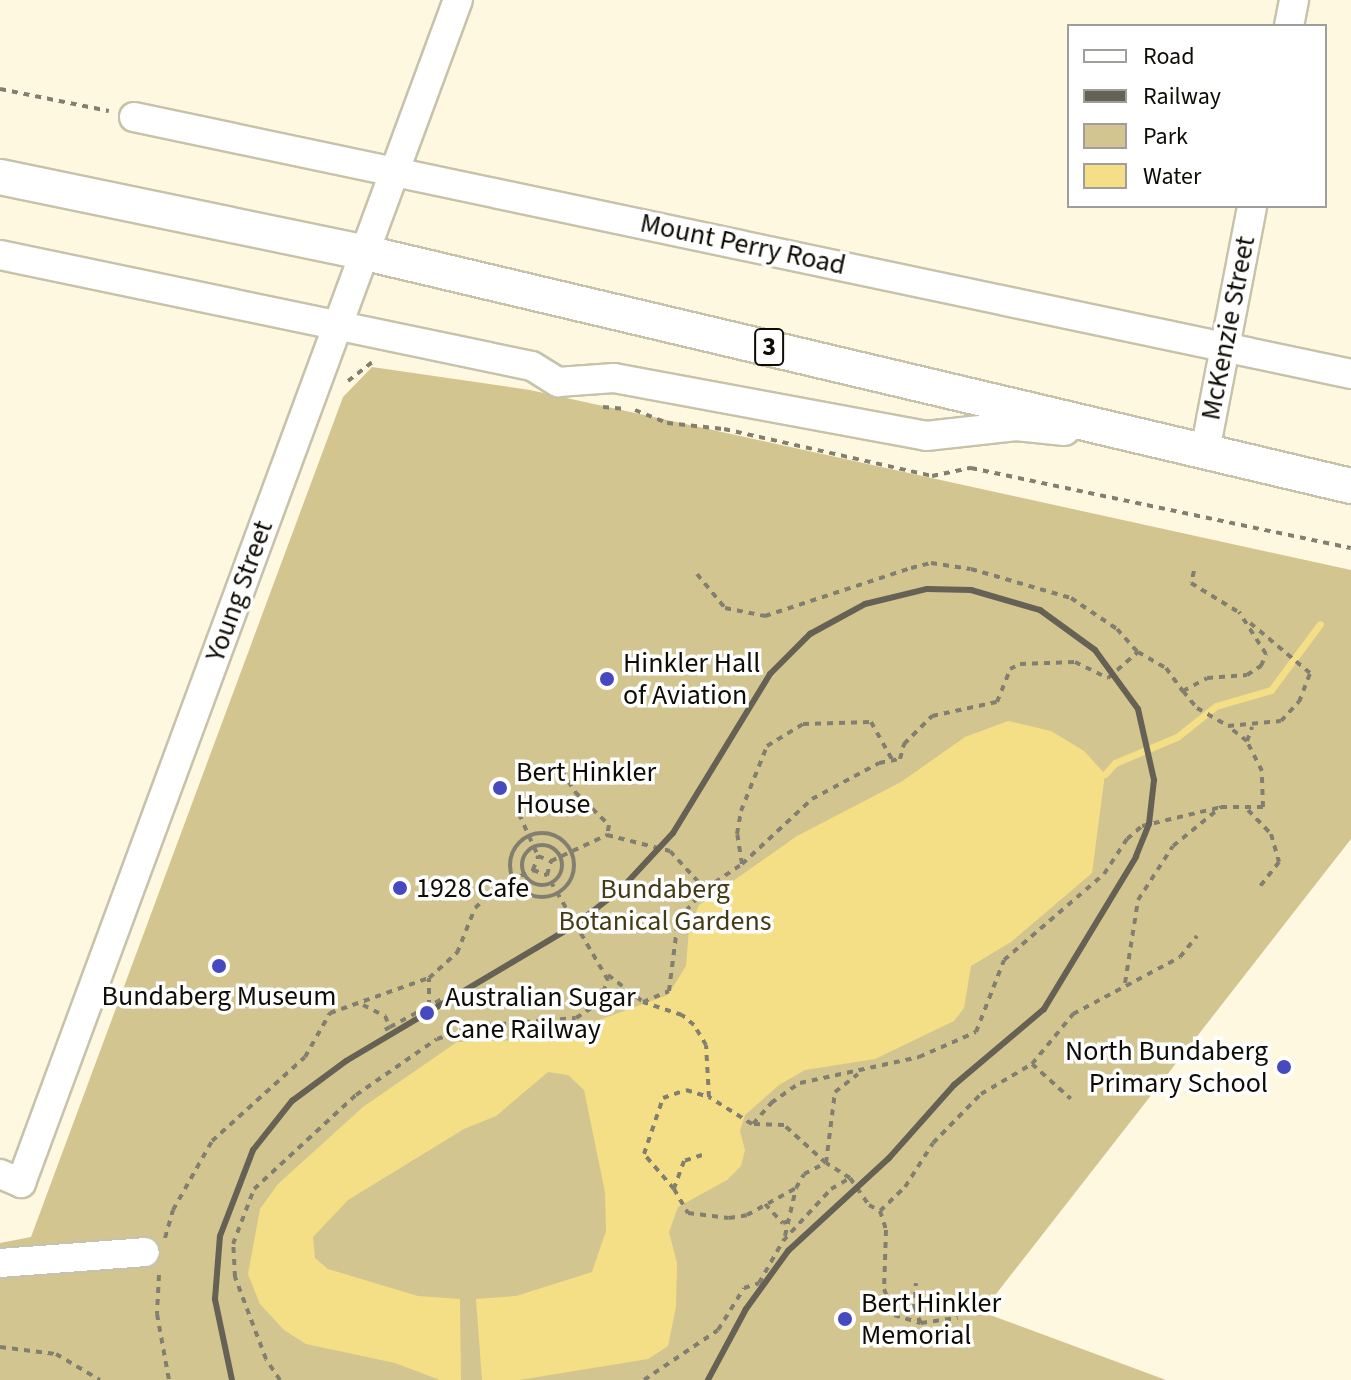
<!DOCTYPE html>
<style>
body{margin:0}
#map{position:relative;width:1351px;height:1380px;overflow:hidden;background:#fef8e0;font-family:"Source Sans 3",sans-serif}
div>[style]{position:absolute}
[style*='--x']{left:calc(var(--x)*1px);top:calc(var(--y)*1px);width:calc(var(--w)*1px);rotate:calc(var(--a)*1deg)}
.green>*{inset:0;background:#d3c58f}
.water>*{inset:0;background:#f5df86}
.stream>*{height:7px;margin:-3.5px;padding:0 3.5px;transform-origin:3.5px;border-radius:3.5px;background:#f5df86}
.path>*{height:4px;margin-top:-2px;transform-origin:0;background:repeating-linear-gradient(90deg,#837f70 0 6px,transparent 0 12px)}
.path>.ring{margin:-2px;padding:0;box-sizing:content-box;background:none;border:4px solid #837f70;border-radius:50%}
.roads{filter:drop-shadow(2px 0 #c7c2ab) drop-shadow(-2px 0 #c7c2ab) drop-shadow(0 2px #c7c2ab) drop-shadow(0 -2px #c7c2ab)}
.minor>*{height:28px;margin:-14px;padding:0 14px;transform-origin:14px;border-radius:14px;background:#fff}
.major>*{height:34px;margin:-17px;padding:0 17px;transform-origin:17px;border-radius:17px;background:#fff}
.rail>*{height:6px;margin:-3px;padding:0 3px;transform-origin:3px;border-radius:3px;background:#656154}
.dots>*{width:22px;height:22px;translate:-50% -50%;box-sizing:border-box;border:4px solid #fff;border-radius:50%}
span{translate:-50% -50%;white-space:nowrap;text-align:center;line-height:1.15;-webkit-text-stroke:7px #fff;paint-order:stroke}
.shield-label span{padding:2px 6px;background:#fff;border:2px solid;border-radius:6px;-webkit-text-stroke-width:0}
.shield-label{font-size:26px;color:#0e0c05;font-weight:700}
.street-label{font-size:28px;color:#0e0c05}
.poi-label{font-size:28px;color:#0e0c05}
.left{translate:0 -50%;text-align:left}
.right{translate:-100% -50%;text-align:right}
.park-label{font-size:28px;color:#443a14}
.legend{position:absolute;left:1067px;top:24px;width:260px;height:184px;box-sizing:border-box;background:#fff;border:2px solid #9f9e9b;margin:0;padding:10px 14px;list-style:none;font-size:24px;color:#0e0c05}
.legend li{display:flex;align-items:center;gap:16px;height:40px}
.legend b{width:40px;border:2px solid #9f9e9b}
</style>
<div id="map">
<div class="green">
<div style="clip-path:polygon(372px 367px,530px 390px,1351px 570px,1351px 839px,982px 1312px,1166px 1380px,0 1380px,0 1243px,31px 1237px,343px 397px)"></div>
</div>
<div class="water">
<div style="clip-path:polygon(1008px 721px,1051px 731px,1084px 751px,1105px 774px,1092px 873px,1011px 942px,971px 966px,964px 1008px,954px 1021px,875px 1059px,805px 1070px,779px 1085px,745px 1115px,740px 1131px,745px 1150px,741px 1166px,727px 1180px,678px 1207px,669px 1232px,677px 1263px,676px 1307px,668px 1346px,648px 1359px,519px 1380px,482px 1380px,476px 1299px,516px 1296px,592px 1272px,606px 1231px,605px 1192px,584px 1090px,568px 1075px,548px 1072px,496px 1116px,464px 1129px,348px 1200px,313px 1237px,315px 1258px,328px 1269px,418px 1296px,460px 1299px,461px 1380px,440px 1380px,395px 1363px,306px 1344px,284px 1330px,260px 1304px,248px 1274px,260px 1209px,278px 1184px,363px 1107px,457px 1042px,568px 1039px,588px 1024px,668px 995px,686px 966px,689px 929px,699px 905px,797px 836px,901px 782px,965px 737px)"></div>
</div>
<div class="stream">
<div style="--x:1105;--y:774;--w:15;--a:-48"></div>
<div style="--x:1115;--y:763;--w:67;--a:-22.8"></div>
<div style="--x:1177;--y:737;--w:50;--a:-38.5"></div>
<div style="--x:1216;--y:706;--w:57;--a:-16.2"></div>
<div style="--x:1271;--y:690;--w:82;--a:-53.4"></div>
</div>
<div class="path">
<div style="--x:0;--y:89;--w:111;--a:11.4"></div>
<div style="--x:348;--y:381;--w:34;--a:-38"></div>
<div style="--x:603;--y:407;--w:23;--a:5"></div>
<div style="--x:635;--y:410;--w:35;--a:22"></div>
<div style="--x:667;--y:423;--w:57;--a:6"></div>
<div style="--x:724;--y:429;--w:213;--a:12.7"></div>
<div style="--x:932;--y:476;--w:40;--a:-12"></div>
<div style="--x:971;--y:468;--w:388;--a:11.9"></div>
<div style="--x:1194;--y:571;--w:12;--a:104"></div>
<div style="--x:1191;--y:583;--w:57;--a:31.5"></div>
<div style="--x:697;--y:574;--w:44;--a:50.5"></div>
<div style="--x:725;--y:608;--w:41;--a:11.3"></div>
<div style="--x:765;--y:616;--w:154;--a:-18.2"></div>
<div style="--x:911;--y:568;--w:21;--a:-14"></div>
<div style="--x:931;--y:563;--w:40;--a:8.5"></div>
<div style="--x:971;--y:569;--w:104;--a:16.2"></div>
<div style="--x:1071;--y:598;--w:55;--a:34"></div>
<div style="--x:1117;--y:629;--w:31;--a:48"></div>
<div style="--x:1138;--y:652;--w:32;--a:30"></div>
<div style="--x:1166;--y:668;--w:29;--a:54"></div>
<div style="--x:1183;--y:691;--w:27;--a:-28"></div>
<div style="--x:1207;--y:678;--w:40;--a:-4.3"></div>
<div style="--x:1247;--y:675;--w:17;--a:-33"></div>
<div style="--x:1261;--y:666;--w:13;--a:-67"></div>
<div style="--x:1266;--y:654;--w:50;--a:-122.7"></div>
<div style="--x:1183;--y:691;--w:22;--a:51"></div>
<div style="--x:1197;--y:708;--w:36;--a:30"></div>
<div style="--x:1247;--y:741;--w:15;--a:-70"></div>
<div style="--x:562;--y:771;--w:25;--a:58"></div>
<div style="--x:575;--y:792;--w:47;--a:44.1"></div>
<div style="--x:609;--y:825;--w:10;--a:101"></div>
<div style="--x:1248;--y:810;--w:33;--a:46"></div>
<div style="--x:1271;--y:834;--w:29;--a:74"></div>
<div style="--x:1279;--y:862;--w:31;--a:128"></div>
<div style="--x:519;--y:814;--w:46;--a:65.7"></div>
<div class="ring" style="left:510px;top:833px;width:60px;height:60px"></div>
<div class="ring" style="left:522px;top:845px;width:36px;height:36px"></div>
<div style="--x:538;--y:856;--w:14;--a:21"></div>
<div style="--x:551;--y:861;--w:62;--a:-24.9"></div>
<div style="--x:607;--y:835;--w:65;--a:14.3"></div>
<div style="--x:670;--y:851;--w:52;--a:47.4"></div>
<div style="--x:742;--y:864;--w:30;--a:-99"></div>
<div style="--x:737;--y:834;--w:23;--a:-80"></div>
<div style="--x:741;--y:811;--w:70;--a:-68.2"></div>
<div style="--x:767;--y:746;--w:42;--a:-31.4"></div>
<div style="--x:803;--y:724;--w:68;--a:-1.7"></div>
<div style="--x:871;--y:722;--w:47;--a:60.7"></div>
<div style="--x:533;--y:870;--w:15;--a:-70"></div>
<div style="--x:533;--y:870;--w:15;--a:20"></div>
<div style="--x:547;--y:875;--w:15;--a:-74"></div>
<div style="--x:608;--y:975;--w:43;--a:37.4"></div>
<div style="--x:1125;--y:983;--w:84;--a:-81.1"></div>
<div style="--x:1138;--y:900;--w:64;--a:-57.1"></div>
<div style="--x:1173;--y:846;--w:62;--a:-39.1"></div>
<div style="--x:1221;--y:807;--w:42;--a:0"></div>
<div style="--x:1263;--y:807;--w:36;--a:-92"></div>
<div style="--x:1262;--y:771;--w:34;--a:-117"></div>
<div style="--x:1247;--y:741;--w:24;--a:-142"></div>
<div style="--x:1228;--y:726;--w:53;--a:-5.4"></div>
<div style="--x:1281;--y:721;--w:26;--a:-47"></div>
<div style="--x:1299;--y:702;--w:31;--a:-69"></div>
<div style="--x:1310;--y:673;--w:80;--a:-140.1"></div>
<div style="--x:451;--y:994;--w:25;--a:151"></div>
<div style="--x:429;--y:1006;--w:28;--a:-90"></div>
<div style="--x:429;--y:978;--w:38;--a:-42"></div>
<div style="--x:457;--y:953;--w:48;--a:-68.2"></div>
<div style="--x:475;--y:908;--w:33;--a:-43"></div>
<div style="--x:499;--y:886;--w:38;--a:-25"></div>
<div style="--x:363;--y:1005;--w:25;--a:27"></div>
<div style="--x:385;--y:1016;--w:12;--a:66"></div>
<div style="--x:390;--y:1027;--w:10;--a:151"></div>
<div style="--x:390;--y:1027;--w:44;--a:-28.3"></div>
<div style="--x:1032;--y:1064;--w:52;--a:41.9"></div>
<div style="--x:752;--y:1124;--w:51;--a:-147.9"></div>
<div style="--x:709;--y:1097;--w:52;--a:-93.3"></div>
<div style="--x:706;--y:1045;--w:23;--a:-121"></div>
<div style="--x:694;--y:1025;--w:16;--a:-140"></div>
<div style="--x:682;--y:1015;--w:41;--a:-161.6"></div>
<div style="--x:643;--y:1002;--w:28;--a:-23"></div>
<div style="--x:669;--y:991;--w:72;--a:-82.8"></div>
<div style="--x:678;--y:920;--w:41;--a:-48.9"></div>
<div style="--x:705;--y:889;--w:45;--a:-34"></div>
<div style="--x:742;--y:864;--w:96;--a:-42.9"></div>
<div style="--x:812;--y:799;--w:76;--a:-28.2"></div>
<div style="--x:879;--y:763;--w:21;--a:-11"></div>
<div style="--x:900;--y:759;--w:16;--a:-75"></div>
<div style="--x:904;--y:744;--w:40;--a:-45"></div>
<div style="--x:932;--y:716;--w:66;--a:-12.2"></div>
<div style="--x:997;--y:702;--w:35;--a:-68"></div>
<div style="--x:1010;--y:669;--w:11;--a:-27"></div>
<div style="--x:1020;--y:664;--w:55;--a:-2.1"></div>
<div style="--x:1075;--y:662;--w:37;--a:26"></div>
<div style="--x:1108;--y:678;--w:40;--a:-41"></div>
<div style="--x:702;--y:1155;--w:19;--a:162"></div>
<div style="--x:684;--y:1161;--w:30;--a:110"></div>
<div style="--x:674;--y:1189;--w:46;--a:-130.6"></div>
<div style="--x:644;--y:1154;--w:59;--a:-71.3"></div>
<div style="--x:663;--y:1098;--w:24;--a:-19"></div>
<div style="--x:686;--y:1090;--w:24;--a:17"></div>
<div style="--x:850;--y:1178;--w:28;--a:-148"></div>
<div style="--x:826;--y:1163;--w:72;--a:-82.8"></div>
<div style="--x:835;--y:1092;--w:29;--a:-38"></div>
<div style="--x:674;--y:1189;--w:28;--a:60"></div>
<div style="--x:688;--y:1213;--w:41;--a:7"></div>
<div style="--x:729;--y:1218;--w:18;--a:-9"></div>
<div style="--x:747;--y:1215;--w:56;--a:-28.9"></div>
<div style="--x:796;--y:1188;--w:16;--a:-60"></div>
<div style="--x:804;--y:1174;--w:25;--a:-27"></div>
<div style="--x:826;--y:1163;--w:57;--a:-137.9"></div>
<div style="--x:784;--y:1125;--w:31;--a:-178"></div>
<div style="--x:753;--y:1124;--w:28;--a:-49"></div>
<div style="--x:771;--y:1103;--w:35;--a:-35"></div>
<div style="--x:800;--y:1083;--w:122;--a:-12.3"></div>
<div style="--x:919;--y:1057;--w:62;--a:-23.7"></div>
<div style="--x:976;--y:1032;--w:77;--a:-68.7"></div>
<div style="--x:1004;--y:960;--w:132;--a:-40.7"></div>
<div style="--x:1104;--y:874;--w:42;--a:-56.7"></div>
<div style="--x:1127;--y:839;--w:20;--a:-41"></div>
<div style="--x:1142;--y:826;--w:81;--a:-13.5"></div>
<div style="--x:765;--y:1204;--w:26;--a:47"></div>
<div style="--x:783;--y:1223;--w:9;--a:-18"></div>
<div style="--x:880;--y:1211;--w:35;--a:-44"></div>
<div style="--x:905;--y:1187;--w:52;--a:-57.5"></div>
<div style="--x:933;--y:1143;--w:69;--a:-45.6"></div>
<div style="--x:981;--y:1094;--w:59;--a:-30.5"></div>
<div style="--x:1032;--y:1064;--w:65;--a:-50.6"></div>
<div style="--x:1073;--y:1014;--w:121;--a:-28"></div>
<div style="--x:1180;--y:957;--w:27;--a:-51"></div>
<div style="--x:785;--y:1236;--w:49;--a:-77.1"></div>
<div style="--x:165;--y:1238;--w:29;--a:-74"></div>
<div style="--x:173;--y:1210;--w:79;--a:-60.5"></div>
<div style="--x:212;--y:1141;--w:125;--a:-42.1"></div>
<div style="--x:305;--y:1057;--w:51;--a:-60.4"></div>
<div style="--x:330;--y:1013;--w:105;--a:-19.5"></div>
<div style="--x:159;--y:1275;--w:39;--a:93"></div>
<div style="--x:157;--y:1314;--w:67;--a:79.7"></div>
<div style="--x:921;--y:1323;--w:37;--a:-8"></div>
<div style="--x:0;--y:1347;--w:56;--a:7.1"></div>
<div style="--x:56;--y:1354;--w:51;--a:30.6"></div>
<div style="--x:280;--y:1380;--w:25;--a:-124"></div>
<div style="--x:266;--y:1359;--w:88;--a:-110.7"></div>
<div style="--x:235;--y:1277;--w:33;--a:-93"></div>
<div style="--x:233;--y:1244;--w:59;--a:-69.1"></div>
<div style="--x:254;--y:1189;--w:139;--a:-42.7"></div>
<div style="--x:356;--y:1095;--w:98;--a:-34.7"></div>
<div style="--x:437;--y:1039;--w:41;--a:-18.4"></div>
<div style="--x:476;--y:1026;--w:100;--a:-4.6"></div>
<div style="--x:576;--y:1018;--w:27;--a:-33"></div>
<div style="--x:599;--y:1003;--w:25;--a:-69"></div>
<div style="--x:608;--y:980;--w:121;--a:-120.2"></div>
<div style="--x:644;--y:1380;--w:89;--a:-34"></div>
<div style="--x:718;--y:1330;--w:49;--a:-58.2"></div>
<div style="--x:744;--y:1288;--w:16;--a:-18"></div>
<div style="--x:759;--y:1283;--w:48;--a:-60.3"></div>
<div style="--x:783;--y:1241;--w:71;--a:-47.3"></div>
<div style="--x:831;--y:1189;--w:22;--a:-30"></div>
<div style="--x:850;--y:1178;--w:33;--a:55"></div>
<div style="--x:869;--y:1205;--w:13;--a:29"></div>
<div style="--x:880;--y:1211;--w:20;--a:72"></div>
<div style="--x:886;--y:1230;--w:59;--a:91.9"></div>
<div style="--x:884;--y:1289;--w:28;--a:69"></div>
<div style="--x:894;--y:1315;--w:28;--a:17"></div>
<div style="--x:921;--y:1323;--w:15;--a:-118"></div>
<div style="--x:914;--y:1310;--w:27;--a:-86"></div>
</div>
<div class="roads">
<div class="minor">
<div style="--x:1289;--y:26;--w:26;--a:-79"></div>
<div style="--x:134;--y:117;--w:1244;--a:11.92"></div>
<div style="--x:0;--y:255;--w:543;--a:11.79"></div>
<div style="--x:532;--y:366;--w:31;--a:32"></div>
<div style="--x:558;--y:382;--w:56;--a:-4.1"></div>
<div style="--x:614;--y:378;--w:317;--a:10.5"></div>
<div style="--x:926;--y:436;--w:91;--a:-6.3"></div>
<div style="--x:1016;--y:426;--w:49;--a:5.8"></div>
<div style="--x:1205;--y:451;--w:249;--a:-79.1"></div>
<div style="--x:0;--y:1174;--w:23;--a:23"></div>
<div style="--x:21;--y:1183;--w:1261;--a:-69.73"></div>
<div style="--x:0;--y:1263;--w:145;--a:-4.3"></div>
</div>
<div class="major">
<div style="--x:0;--y:177;--w:374;--a:11.7"></div>
<div style="--x:366;--y:253;--w:1012;--a:13.31"></div>
</div>
</div>
<div class="rail">
<div style="--x:232;--y:1380;--w:83;--a:-101.9"></div>
<div style="--x:215;--y:1299;--w:63;--a:-85.5"></div>
<div style="--x:220;--y:1236;--w:92;--a:-69"></div>
<div style="--x:253;--y:1150;--w:63;--a:-51.5"></div>
<div style="--x:292;--y:1101;--w:67;--a:-36.5"></div>
<div style="--x:346;--y:1061;--w:266;--a:-30.7"></div>
<div style="--x:575;--y:925;--w:58;--a:-38"></div>
<div style="--x:621;--y:889;--w:76;--a:-47.1"></div>
<div style="--x:673;--y:833;--w:186;--a:-58.6"></div>
<div style="--x:770;--y:674;--w:57;--a:-45"></div>
<div style="--x:810;--y:634;--w:63;--a:-28.6"></div>
<div style="--x:865;--y:604;--w:64;--a:-13.6"></div>
<div style="--x:927;--y:589;--w:44;--a:1.3"></div>
<div style="--x:971;--y:590;--w:72;--a:16.2"></div>
<div style="--x:1040;--y:610;--w:68;--a:36"></div>
<div style="--x:1095;--y:650;--w:73;--a:53.9"></div>
<div style="--x:1138;--y:709;--w:73;--a:77.3"></div>
<div style="--x:1154;--y:780;--w:44;--a:96.5"></div>
<div style="--x:1149;--y:824;--w:35;--a:112"></div>
<div style="--x:1136;--y:857;--w:178;--a:121.2"></div>
<div style="--x:1044;--y:1009;--w:118;--a:139.8"></div>
<div style="--x:954;--y:1085;--w:98;--a:131.7"></div>
<div style="--x:889;--y:1158;--w:137;--a:137.4"></div>
<div style="--x:788;--y:1251;--w:72;--a:125.9"></div>
<div style="--x:746;--y:1309;--w:81;--a:118.2"></div>
</div>
<div class="dots">
<div style="left:607px;top:679px;background:#4649bf"></div>
<div style="left:500px;top:788px;background:#4649bf"></div>
<div style="left:400px;top:888px;background:#4649bf"></div>
<div style="left:219px;top:966px;background:#4649bf"></div>
<div style="left:427px;top:1013px;background:#4649bf"></div>
<div style="left:1284px;top:1067px;background:#4649bf"></div>
<div style="left:845px;top:1319px;background:#4649bf"></div>
</div>
<div class="shield-label">
<span style="left:769px;top:347px">3</span>
</div>
<div class="street-label">
<span style="left:743px;top:244px;rotate:12deg">Mount Perry Road</span>
<span style="left:1228px;top:328px;rotate:-79deg">McKenzie Street</span>
<span style="left:239px;top:591px;rotate:-70deg">Young Street</span>
</div>
<div class="poi-label">
<span class="left" style="left:623px;top:679px">Hinkler Hall<br>of Aviation</span>
<span class="left" style="left:516px;top:788px">Bert Hinkler<br>House</span>
<span class="left" style="left:416px;top:888px">1928 Cafe</span>
<span style="left:219px;top:996px">Bundaberg Museum</span>
<span class="left" style="left:445px;top:1013px">Australian Sugar<br>Cane Railway</span>
<span class="right" style="left:1268px;top:1067px">North Bundaberg<br>Primary School</span>
<span class="left" style="left:861px;top:1319px">Bert Hinkler<br>Memorial</span>
</div>
<div class="park-label">
<span style="left:665px;top:905px">Bundaberg<br>Botanical Gardens</span>
</div>
<ul class="legend">
<li><b style="height:10px;background:#fff"></b>Road</li>
<li><b style="height:10px;background:#656154"></b>Railway</li>
<li><b style="height:22px;background:#d3c58f"></b>Park</li>
<li><b style="height:22px;background:#f5df86"></b>Water</li>
</ul>
</div>
